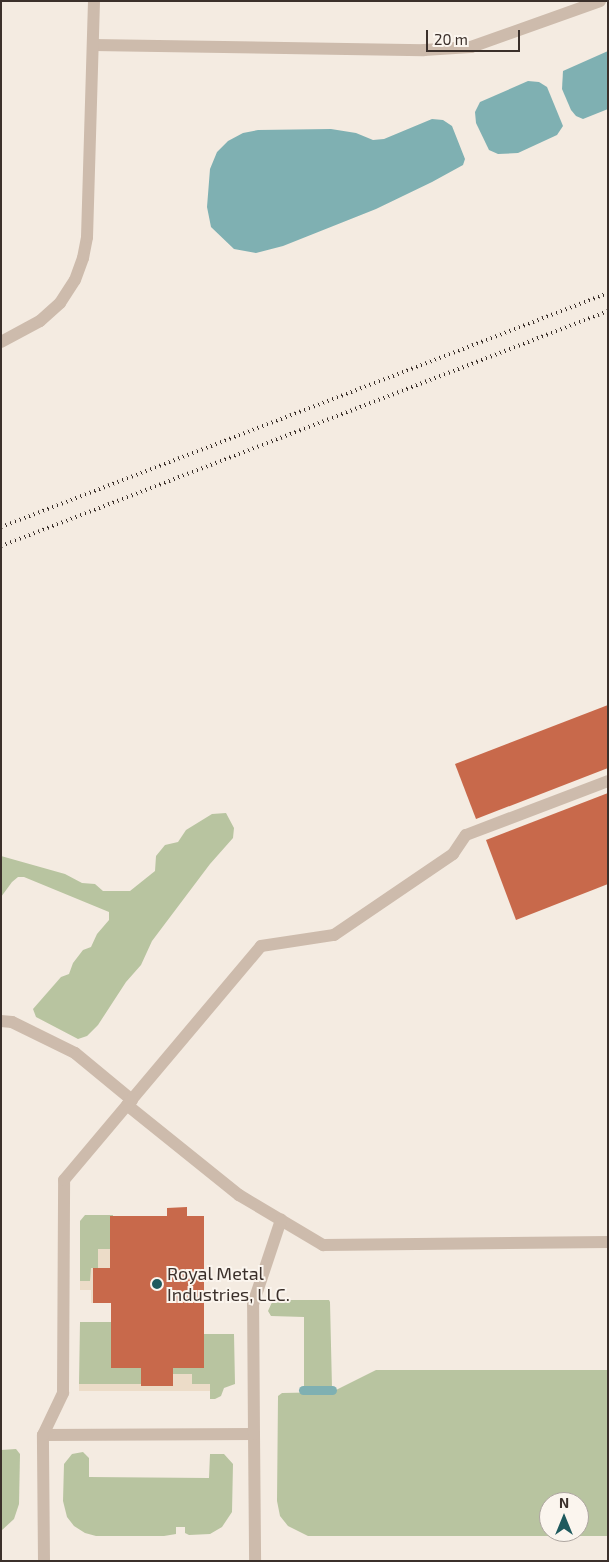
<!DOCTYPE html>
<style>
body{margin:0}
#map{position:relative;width:609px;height:1562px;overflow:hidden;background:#f4ebe1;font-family:"Exo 2",sans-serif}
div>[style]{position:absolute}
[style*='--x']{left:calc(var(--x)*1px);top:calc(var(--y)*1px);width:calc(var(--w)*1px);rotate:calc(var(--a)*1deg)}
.green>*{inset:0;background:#b8c4a0}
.plaza>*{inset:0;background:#ecdcc8}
.water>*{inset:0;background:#7fb0b2}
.stream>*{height:9px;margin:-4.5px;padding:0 4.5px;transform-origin:4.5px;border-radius:4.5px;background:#7fb0b2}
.building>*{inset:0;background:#c8694b}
.service>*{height:12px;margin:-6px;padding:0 6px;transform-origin:6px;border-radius:6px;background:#cdbbac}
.rail>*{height:4px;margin-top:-2px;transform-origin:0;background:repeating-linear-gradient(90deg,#3b302b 0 1px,transparent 0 5px)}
.dots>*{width:14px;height:14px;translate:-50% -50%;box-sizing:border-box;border:2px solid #fbf5ee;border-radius:50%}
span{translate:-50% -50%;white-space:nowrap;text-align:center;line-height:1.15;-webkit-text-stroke:4px #fbf5ee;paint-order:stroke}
.poi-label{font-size:18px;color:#3b302b}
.left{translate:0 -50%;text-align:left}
.frame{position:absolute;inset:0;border:2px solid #3b302b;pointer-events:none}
.north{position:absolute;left:539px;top:1492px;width:50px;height:50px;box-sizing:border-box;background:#fbf5ee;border:1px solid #aea6a0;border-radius:50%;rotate:0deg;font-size:14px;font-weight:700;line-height:20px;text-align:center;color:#3b302b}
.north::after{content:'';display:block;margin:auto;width:18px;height:22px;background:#1f5a5e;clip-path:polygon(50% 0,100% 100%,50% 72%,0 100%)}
.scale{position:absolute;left:426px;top:30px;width:94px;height:22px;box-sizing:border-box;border:2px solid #3b302b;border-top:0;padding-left:6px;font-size:15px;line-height:18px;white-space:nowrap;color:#3b302b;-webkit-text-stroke:4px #fbf5ee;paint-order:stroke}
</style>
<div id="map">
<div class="green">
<div style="clip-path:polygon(226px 813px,234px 828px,233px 838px,210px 864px,152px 941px,141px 965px,126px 982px,98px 1025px,87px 1036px,78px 1039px,36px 1017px,33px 1009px,61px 977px,69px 974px,73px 963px,83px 950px,91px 947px,97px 934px,109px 920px,109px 912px,24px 877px,18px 877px,12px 882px,1px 897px,1px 856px,65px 874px,82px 883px,95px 884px,103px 891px,130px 891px,155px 871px,156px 856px,165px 845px,178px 842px,186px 830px,212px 814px)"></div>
<div style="clip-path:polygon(85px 1215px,113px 1215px,110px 1249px,91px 1281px,80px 1281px,80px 1221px)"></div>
<div style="clip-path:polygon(273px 1300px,329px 1300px,330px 1302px,332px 1388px,304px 1388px,304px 1317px,271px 1316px,268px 1311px)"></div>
<div style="clip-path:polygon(80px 1322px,111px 1322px,111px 1368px,141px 1368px,141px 1384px,79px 1384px)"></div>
<div style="clip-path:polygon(204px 1334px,234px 1334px,235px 1384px,224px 1388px,221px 1396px,215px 1399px,210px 1399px,210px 1384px,192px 1384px,173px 1374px,173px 1368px,204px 1368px)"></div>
<div style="clip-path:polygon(evenodd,376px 1370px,608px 1370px,608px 1536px,308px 1536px,288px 1526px,280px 1516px,277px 1501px,278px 1396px,282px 1393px,332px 1392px,376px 1370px,549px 1502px,579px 1502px,579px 1532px,549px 1532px,549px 1502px)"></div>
<div style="clip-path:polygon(16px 1449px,20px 1454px,19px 1504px,14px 1519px,1px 1531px,1px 1450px)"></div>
<div style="clip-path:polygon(83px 1452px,89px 1458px,89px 1477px,209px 1478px,210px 1454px,224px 1454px,233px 1464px,232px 1512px,222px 1527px,210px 1534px,189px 1535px,185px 1533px,185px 1527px,176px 1527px,176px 1534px,164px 1536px,96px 1536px,85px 1533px,74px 1526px,67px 1517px,63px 1501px,64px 1464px,72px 1454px)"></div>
</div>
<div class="plaza">
<div style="clip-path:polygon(98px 1249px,110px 1249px,111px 1303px,91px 1303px,91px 1290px,80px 1290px,80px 1281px,90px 1281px,91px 1268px,98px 1268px)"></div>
<div style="clip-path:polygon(141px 1368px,173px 1368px,173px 1374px,192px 1374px,192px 1384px,210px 1384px,210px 1391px,79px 1391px,79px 1384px,141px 1384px)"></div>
</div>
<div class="water">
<div style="clip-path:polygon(608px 51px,608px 109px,583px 119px,576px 116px,571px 110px,562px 89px,563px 71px)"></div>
<div style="clip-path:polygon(528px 81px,539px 82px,547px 87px,563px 126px,557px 135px,518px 153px,498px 154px,489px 150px,476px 123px,475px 112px,480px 102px)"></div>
<div style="clip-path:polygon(432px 119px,443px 120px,452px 126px,465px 159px,463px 165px,432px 182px,376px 209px,283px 246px,256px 253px,234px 249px,211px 227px,207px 207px,210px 169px,217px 152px,228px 141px,243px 133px,258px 130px,331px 129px,356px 133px,373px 140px,384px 139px)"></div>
</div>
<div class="stream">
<div style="--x:303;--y:1390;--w:29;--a:0"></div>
</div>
<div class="building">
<div style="clip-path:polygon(608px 705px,608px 768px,476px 819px,455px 764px)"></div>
<div style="clip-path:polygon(608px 793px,608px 884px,516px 920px,486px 840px)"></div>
<div style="clip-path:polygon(187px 1207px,187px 1216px,204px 1216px,204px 1368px,173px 1368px,173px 1386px,141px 1386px,141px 1368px,111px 1368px,111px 1303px,93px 1303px,93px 1268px,110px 1268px,110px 1216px,167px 1216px,167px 1208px)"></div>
</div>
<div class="service">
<div style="--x:93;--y:45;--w:331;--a:0.9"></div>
<div style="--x:424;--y:50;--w:47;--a:-3.7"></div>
<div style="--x:471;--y:47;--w:137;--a:-19.6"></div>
<div style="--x:1;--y:342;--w:44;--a:-28.3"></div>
<div style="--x:40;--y:321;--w:27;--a:-42"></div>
<div style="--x:60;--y:303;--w:27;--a:-57"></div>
<div style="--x:75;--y:280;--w:23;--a:-70"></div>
<div style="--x:83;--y:258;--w:21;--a:-79"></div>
<div style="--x:87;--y:237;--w:236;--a:-88.3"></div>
<div style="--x:1;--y:1021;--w:11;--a:5"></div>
<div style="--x:12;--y:1022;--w:70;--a:26.2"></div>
<div style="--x:75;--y:1053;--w:74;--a:39.5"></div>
<div style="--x:127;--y:1105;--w:144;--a:38.8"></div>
<div style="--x:239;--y:1195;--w:98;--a:30.8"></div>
<div style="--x:323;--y:1245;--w:285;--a:-0.6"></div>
<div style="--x:254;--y:1434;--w:127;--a:89.5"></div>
<div style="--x:43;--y:1435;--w:211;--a:-0.3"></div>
<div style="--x:254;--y:1434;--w:130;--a:-90.4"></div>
<div style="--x:253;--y:1304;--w:89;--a:-71.6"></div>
<div style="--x:44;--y:1561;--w:126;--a:-90.5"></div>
<div style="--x:43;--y:1435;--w:47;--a:-64.5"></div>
<div style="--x:63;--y:1393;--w:213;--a:-89.7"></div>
<div style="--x:64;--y:1180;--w:306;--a:-49.9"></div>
<div style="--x:261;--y:946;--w:74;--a:-8.6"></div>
<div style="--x:334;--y:935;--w:144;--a:-34.2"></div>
<div style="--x:453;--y:854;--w:23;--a:-56"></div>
<div style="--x:466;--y:835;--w:152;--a:-20.8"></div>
</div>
<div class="rail">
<div style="--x:1;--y:527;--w:651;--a:-21.08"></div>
<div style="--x:1;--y:546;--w:651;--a:-21.16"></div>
</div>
<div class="dots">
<div style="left:157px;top:1284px;background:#1f5a5e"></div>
</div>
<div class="poi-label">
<span class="left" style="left:167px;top:1284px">Royal Metal<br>Industries, LLC.</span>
</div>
<div class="frame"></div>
<div class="north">N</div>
<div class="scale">20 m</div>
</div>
